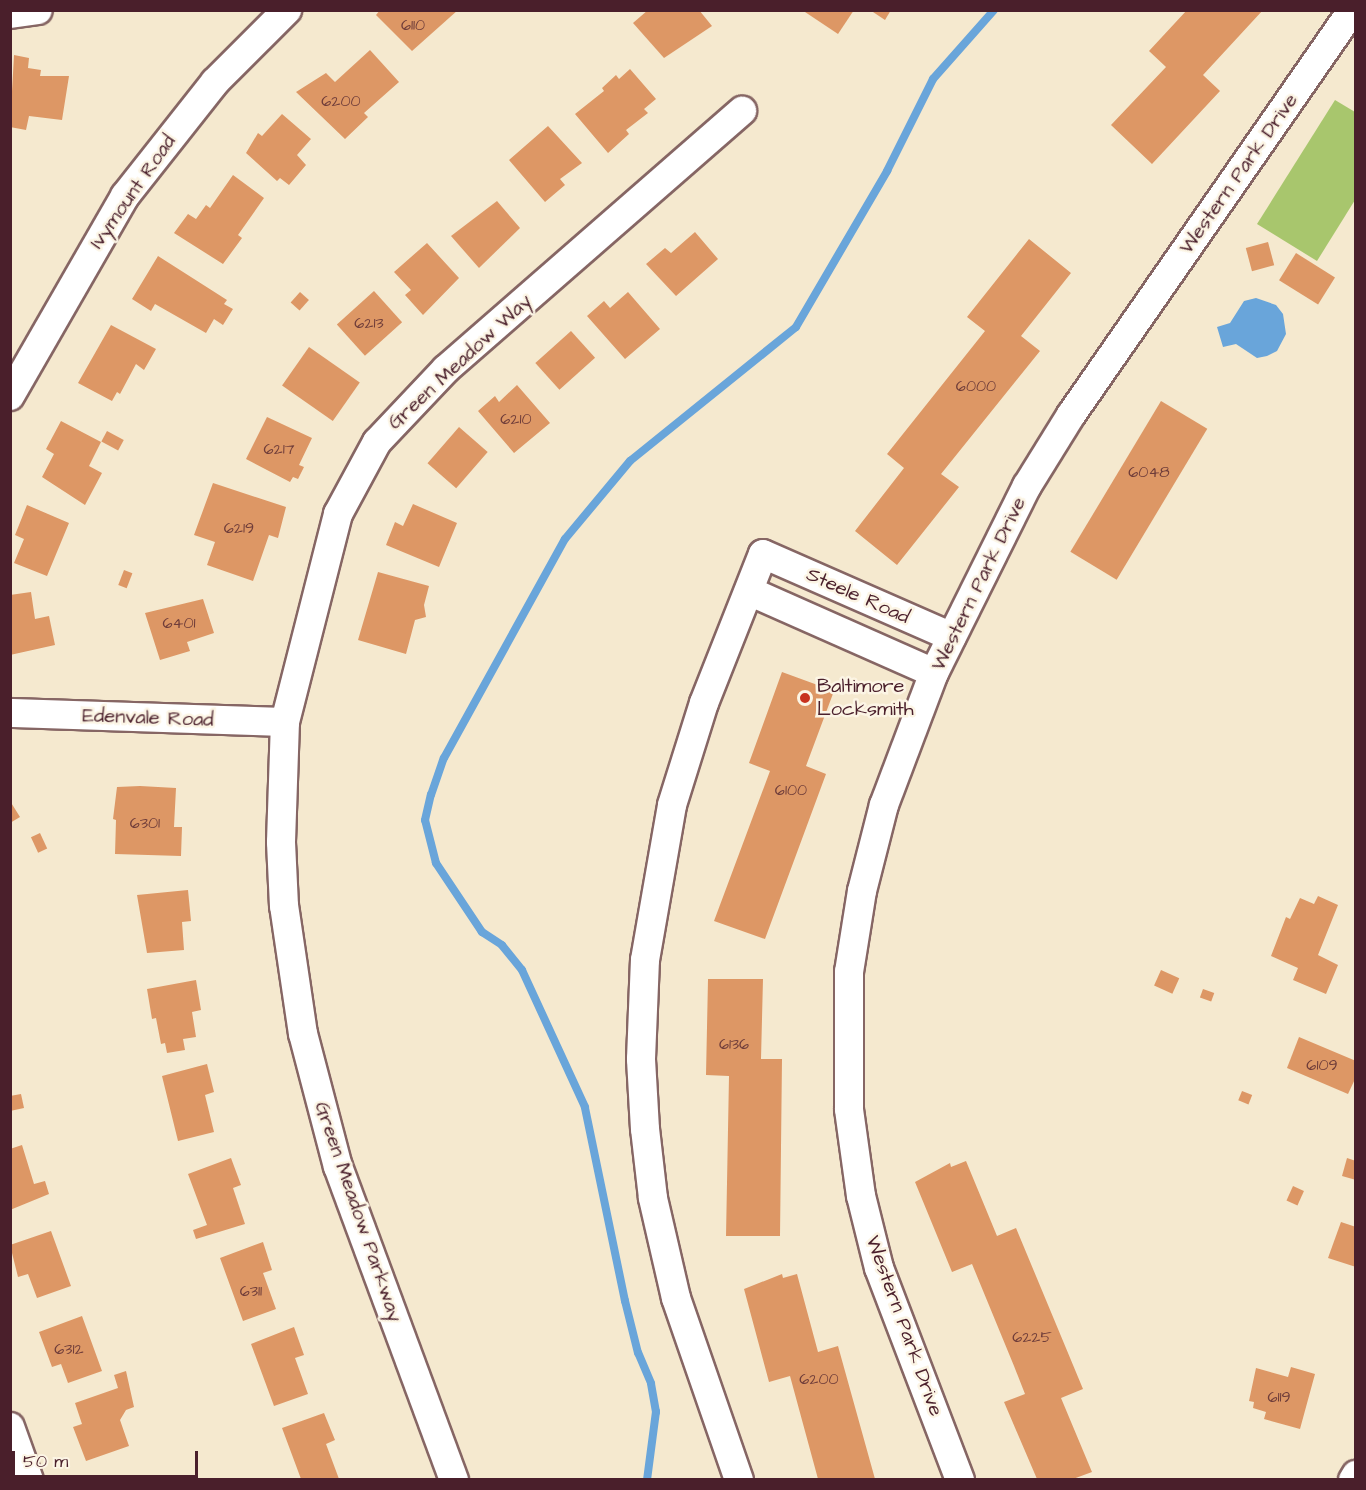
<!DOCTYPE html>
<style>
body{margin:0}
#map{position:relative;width:1366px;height:1490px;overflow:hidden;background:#f5e9cf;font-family:"Architects Daughter",sans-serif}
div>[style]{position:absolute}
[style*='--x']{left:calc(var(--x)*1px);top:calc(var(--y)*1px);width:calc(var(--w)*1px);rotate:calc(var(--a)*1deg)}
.green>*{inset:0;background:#a8c66d}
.water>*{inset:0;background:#69a5da}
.stream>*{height:8px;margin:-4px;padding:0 4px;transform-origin:4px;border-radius:4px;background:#69a5da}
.building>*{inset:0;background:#dd9765;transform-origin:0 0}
.roads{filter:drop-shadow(2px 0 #866664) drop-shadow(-2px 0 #866664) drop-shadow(0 2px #866664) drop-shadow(0 -2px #866664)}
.street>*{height:28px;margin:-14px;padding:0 14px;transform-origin:14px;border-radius:14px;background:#fff}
.dots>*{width:16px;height:16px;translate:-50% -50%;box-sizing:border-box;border:3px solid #fcf5e5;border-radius:50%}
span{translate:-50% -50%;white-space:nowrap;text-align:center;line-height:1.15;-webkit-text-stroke:5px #fcf5e5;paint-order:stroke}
.number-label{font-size:16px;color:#6f3d3a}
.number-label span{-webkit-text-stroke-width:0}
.street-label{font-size:20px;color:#4a1f2b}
.poi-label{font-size:20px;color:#4a1f2b}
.left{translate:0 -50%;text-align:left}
.frame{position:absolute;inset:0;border:12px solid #4a1f2b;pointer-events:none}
.scale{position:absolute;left:12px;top:1451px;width:186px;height:27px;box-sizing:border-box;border:3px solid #4a1f2b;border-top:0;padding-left:8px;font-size:18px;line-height:21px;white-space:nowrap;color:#4a1f2b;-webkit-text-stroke:4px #fcf5e5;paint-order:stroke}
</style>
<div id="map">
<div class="green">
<div style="clip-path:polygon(1335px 100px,1355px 112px,1355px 200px,1317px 261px,1257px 224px)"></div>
</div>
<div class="water">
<div style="clip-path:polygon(1256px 298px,1276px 305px,1283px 314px,1286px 334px,1277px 351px,1267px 356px,1257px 358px,1236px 344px,1223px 347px,1217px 327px,1230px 323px,1244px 301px)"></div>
</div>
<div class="stream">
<div style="--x:647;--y:1480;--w:69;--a:-82.5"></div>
<div style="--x:656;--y:1412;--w:29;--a:-100"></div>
<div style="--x:651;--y:1383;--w:33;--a:-113"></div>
<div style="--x:638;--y:1353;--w:54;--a:-104"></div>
<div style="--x:625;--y:1301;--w:198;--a:-101.7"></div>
<div style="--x:585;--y:1107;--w:151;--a:-114.7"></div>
<div style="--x:522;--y:970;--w:32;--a:-129"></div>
<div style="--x:502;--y:945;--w:24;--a:-147"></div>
<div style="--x:482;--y:932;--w:83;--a:-123.7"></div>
<div style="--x:436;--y:863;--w:44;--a:-104.3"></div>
<div style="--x:425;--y:820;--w:26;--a:-77"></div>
<div style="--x:431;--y:795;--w:39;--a:-71"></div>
<div style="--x:444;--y:758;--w:250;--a:-61.1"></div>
<div style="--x:565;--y:539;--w:102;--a:-50.2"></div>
<div style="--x:630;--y:461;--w:213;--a:-38.9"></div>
<div style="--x:796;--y:327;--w:181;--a:-59.7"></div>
<div style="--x:887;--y:171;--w:103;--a:-63.4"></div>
<div style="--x:933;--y:79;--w:92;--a:-48.5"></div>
</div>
<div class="building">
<div style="clip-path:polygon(380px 10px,458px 10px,412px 51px,376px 15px)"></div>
<div style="clip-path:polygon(648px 10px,699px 10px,712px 26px,664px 58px,633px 23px)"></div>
<div style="clip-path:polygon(802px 10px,854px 10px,838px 34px)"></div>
<div style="clip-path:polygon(870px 10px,891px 10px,885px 20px)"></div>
<div style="clip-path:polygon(1187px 10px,1263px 10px,1203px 75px,1220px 91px,1152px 164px,1111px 125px,1166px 67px,1149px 51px)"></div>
<div style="clip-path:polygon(370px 50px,399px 82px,364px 113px,368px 117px,345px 139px,296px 92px,326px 73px,335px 82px)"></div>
<div style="clip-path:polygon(14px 55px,29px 58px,28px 68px,41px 70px,40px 76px,69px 76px,62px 120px,29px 116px,26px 130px,10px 127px)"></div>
<div style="clip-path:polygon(630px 69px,656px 99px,644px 109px,648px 113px,626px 130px,629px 134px,608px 153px,575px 114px,604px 91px,602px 88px,616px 75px,619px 79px)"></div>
<div style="clip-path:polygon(282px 114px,311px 139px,297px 155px,306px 165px,289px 185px,280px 178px,277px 181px,246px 153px,258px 133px,262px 136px)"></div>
<div style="clip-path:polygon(548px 126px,582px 163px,560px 179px,565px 185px,545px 202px,509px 160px)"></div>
<div style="clip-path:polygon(233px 175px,264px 198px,238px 235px,242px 238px,223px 264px,174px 233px,188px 214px,196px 219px,206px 205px,210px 208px)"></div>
<div style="clip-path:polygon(497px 201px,520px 228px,479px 268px,451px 236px)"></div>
<div style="clip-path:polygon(695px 232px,718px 259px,676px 296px,646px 264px,665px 248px,671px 253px)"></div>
<div style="clip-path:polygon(1029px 239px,1071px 273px,1021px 336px,1040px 351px,941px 474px,959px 487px,897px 565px,855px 531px,904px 468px,887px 454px,985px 331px,967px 317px)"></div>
<div style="left:1268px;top:242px;width:24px;height:23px;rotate:75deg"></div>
<div style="clip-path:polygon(427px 243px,459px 278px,423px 315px,405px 295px,411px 290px,394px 272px)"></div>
<div style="left:1296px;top:253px;width:46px;height:32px;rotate:32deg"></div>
<div style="clip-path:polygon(158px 256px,227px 300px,224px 304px,233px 309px,223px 325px,214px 319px,206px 333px,155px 304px,151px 311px,132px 299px)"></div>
<div style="left:374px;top:291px;width:42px;height:50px;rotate:48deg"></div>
<div style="left:300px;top:292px;width:12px;height:14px;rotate:42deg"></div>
<div style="clip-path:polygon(628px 292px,660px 329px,625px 359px,587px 316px,604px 301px,610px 308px)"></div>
<div style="clip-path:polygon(111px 325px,156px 349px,144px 370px,136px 364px,120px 394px,117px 392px,112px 401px,78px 383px)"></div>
<div style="left:571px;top:331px;width:36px;height:48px;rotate:48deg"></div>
<div style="left:309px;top:347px;width:62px;height:47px;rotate:35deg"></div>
<div style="clip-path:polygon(517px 385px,550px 423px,514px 453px,478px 411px,495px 396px,499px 402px)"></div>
<div style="left:1161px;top:401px;width:54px;height:176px;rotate:31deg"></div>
<div style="clip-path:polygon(267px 417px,312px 438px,299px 465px,304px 467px,298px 479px,293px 477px,290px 482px,246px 459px)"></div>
<div style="clip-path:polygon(61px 421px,101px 442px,89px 466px,102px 473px,85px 505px,42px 477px,54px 454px,46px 449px)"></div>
<div style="left:459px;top:427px;width:38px;height:48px;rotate:41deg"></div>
<div style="left:107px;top:431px;width:19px;height:12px;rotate:28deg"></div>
<div style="clip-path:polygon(213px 483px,286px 507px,278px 538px,269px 535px,253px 581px,207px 565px,215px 542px,194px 535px)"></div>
<div style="clip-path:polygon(413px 504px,457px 523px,439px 567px,386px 545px,395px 522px,403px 526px)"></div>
<div style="clip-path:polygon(27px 505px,69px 523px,47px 576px,14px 563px,24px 539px,15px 535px)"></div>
<div style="left:124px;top:570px;width:9px;height:16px;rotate:21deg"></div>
<div style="clip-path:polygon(378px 572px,429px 586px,424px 605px,426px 617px,415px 620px,406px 654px,358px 640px)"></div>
<div style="clip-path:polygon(31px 592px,35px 619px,49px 616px,55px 645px,10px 655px,10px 595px)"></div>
<div style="clip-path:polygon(203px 599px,214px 633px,187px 642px,190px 651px,160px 660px,145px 613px)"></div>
<div style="clip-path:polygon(782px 672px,834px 691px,806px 766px,826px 774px,765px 939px,714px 921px,770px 771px,749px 763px)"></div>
<div style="clip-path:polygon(140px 786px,176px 788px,174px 827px,182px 827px,181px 856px,115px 854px,116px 820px,113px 819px,117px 787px)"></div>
<div style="clip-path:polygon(10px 801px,20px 817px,10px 823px)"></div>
<div style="left:40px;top:833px;width:17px;height:10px;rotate:65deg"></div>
<div style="clip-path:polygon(188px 890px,191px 921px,182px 922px,184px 950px,147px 953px,137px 895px)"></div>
<div style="clip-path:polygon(1318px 896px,1338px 905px,1318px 955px,1338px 965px,1326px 994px,1293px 980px,1298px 968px,1271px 956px,1286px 917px,1290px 919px,1300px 898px,1314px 904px)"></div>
<div style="left:1161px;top:970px;width:20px;height:17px;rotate:24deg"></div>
<div style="clip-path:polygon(708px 979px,763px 979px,761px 1059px,782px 1059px,780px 1236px,726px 1236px,729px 1076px,706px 1075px)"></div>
<div style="clip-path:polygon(196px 980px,201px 1010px,192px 1012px,196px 1037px,183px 1039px,185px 1050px,167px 1053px,165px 1043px,161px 1044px,156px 1018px,152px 1019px,147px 989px)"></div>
<div style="left:1203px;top:989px;width:12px;height:9px;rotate:20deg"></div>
<div style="clip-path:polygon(1299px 1037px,1356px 1061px,1356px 1077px,1348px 1094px,1287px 1068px)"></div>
<div style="clip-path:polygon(207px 1064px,214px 1092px,205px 1095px,214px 1132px,178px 1141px,162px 1076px)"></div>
<div style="left:1242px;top:1091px;width:11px;height:10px;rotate:22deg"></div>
<div style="clip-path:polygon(21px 1094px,24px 1108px,10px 1111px,10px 1096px)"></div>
<div style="clip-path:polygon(22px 1145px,34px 1184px,45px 1181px,49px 1194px,10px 1210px,10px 1149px)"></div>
<div style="clip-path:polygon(231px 1158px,241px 1185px,233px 1188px,245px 1224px,196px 1239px,193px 1230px,207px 1225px,188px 1174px)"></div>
<div style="clip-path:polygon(1347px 1158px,1356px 1161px,1356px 1180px,1342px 1176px)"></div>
<div style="clip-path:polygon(966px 1161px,997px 1236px,1016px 1228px,1083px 1389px,1061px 1398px,1092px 1472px,1073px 1479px,1037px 1479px,1004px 1402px,1025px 1394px,1014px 1366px,972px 1264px,952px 1272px,915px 1182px,950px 1163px,951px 1167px)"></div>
<div style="left:1293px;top:1186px;width:12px;height:16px;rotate:24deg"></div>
<div style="clip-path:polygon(1341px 1222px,1356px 1227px,1356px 1267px,1328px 1258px)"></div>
<div style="clip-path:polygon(51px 1231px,71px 1286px,37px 1298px,28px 1274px,18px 1277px,10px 1245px)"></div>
<div style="clip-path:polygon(263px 1242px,272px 1270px,263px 1273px,276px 1309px,243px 1321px,220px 1258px)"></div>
<div style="clip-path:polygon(782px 1274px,783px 1278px,797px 1274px,818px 1352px,838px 1346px,875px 1479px,818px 1479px,790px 1376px,769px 1382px,744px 1289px)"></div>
<div style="clip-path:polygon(82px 1316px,102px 1371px,68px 1383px,61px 1364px,52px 1367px,39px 1332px)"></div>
<div style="clip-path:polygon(294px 1327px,304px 1355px,295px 1358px,308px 1394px,274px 1406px,251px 1344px)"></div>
<div style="clip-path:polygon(1291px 1367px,1315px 1374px,1300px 1429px,1264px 1419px,1266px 1412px,1253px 1408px,1254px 1402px,1249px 1401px,1256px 1368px,1288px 1377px)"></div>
<div style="clip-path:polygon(126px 1371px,134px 1407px,126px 1410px,120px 1420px,129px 1446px,86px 1461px,73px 1427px,82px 1424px,75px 1403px,118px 1388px,114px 1375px)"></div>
<div style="clip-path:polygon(324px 1413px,335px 1440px,326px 1444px,339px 1479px,301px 1479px,282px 1428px)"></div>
</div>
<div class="roads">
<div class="street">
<div style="--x:10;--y:14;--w:28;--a:-8"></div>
<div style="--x:10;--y:396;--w:231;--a:-60.1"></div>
<div style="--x:125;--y:196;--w:145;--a:-51.7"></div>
<div style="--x:215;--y:82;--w:102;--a:-45"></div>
<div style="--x:749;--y:591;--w:202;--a:23.9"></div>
<div style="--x:10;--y:713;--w:275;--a:1.9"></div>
<div style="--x:10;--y:1427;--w:56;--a:70.3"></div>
<div style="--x:454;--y:1480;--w:334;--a:-110.3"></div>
<div style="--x:338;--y:1167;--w:138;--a:-104.7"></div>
<div style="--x:303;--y:1034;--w:129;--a:-98.4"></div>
<div style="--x:284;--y:906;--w:64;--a:-92.7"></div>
<div style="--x:281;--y:842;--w:120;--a:-88.1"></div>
<div style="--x:285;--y:722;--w:215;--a:-75.7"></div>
<div style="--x:338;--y:514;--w:82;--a:-61.6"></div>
<div style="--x:377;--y:442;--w:100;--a:-46.6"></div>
<div style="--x:446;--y:369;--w:393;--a:-41.1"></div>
<div style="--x:739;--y:1480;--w:193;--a:-109.1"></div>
<div style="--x:676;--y:1298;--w:103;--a:-103"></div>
<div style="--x:653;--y:1198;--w:69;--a:-96.6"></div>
<div style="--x:645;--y:1129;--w:70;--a:-93.3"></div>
<div style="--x:641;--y:1059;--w:99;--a:-87.7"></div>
<div style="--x:645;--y:960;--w:157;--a:-80.1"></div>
<div style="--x:672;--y:805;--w:107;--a:-72.6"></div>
<div style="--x:704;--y:703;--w:160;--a:-68.4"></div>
<div style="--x:763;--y:554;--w:206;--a:23.7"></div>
<div style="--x:960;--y:1480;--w:227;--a:-110.9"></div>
<div style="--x:879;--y:1268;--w:74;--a:-104"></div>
<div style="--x:861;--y:1196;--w:88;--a:-97.9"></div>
<div style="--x:849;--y:1109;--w:137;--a:-90"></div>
<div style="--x:849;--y:972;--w:82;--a:-80.9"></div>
<div style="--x:862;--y:891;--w:89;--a:-75.7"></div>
<div style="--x:884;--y:805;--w:141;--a:-69.3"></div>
<div style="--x:934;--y:673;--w:209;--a:-63.6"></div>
<div style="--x:1027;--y:486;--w:84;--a:-58.2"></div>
<div style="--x:1071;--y:415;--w:493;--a:-55.2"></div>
<div style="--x:1353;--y:1480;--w:6;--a:-59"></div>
</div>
</div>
<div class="dots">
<div style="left:805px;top:698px;background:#c8321e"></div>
</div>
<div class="number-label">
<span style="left:413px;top:25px">6110</span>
<span style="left:341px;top:101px">6200</span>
<span style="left:369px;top:323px">6213</span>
<span style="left:976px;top:386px">6000</span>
<span style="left:516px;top:419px">6210</span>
<span style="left:279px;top:449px">6217</span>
<span style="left:1149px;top:472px">6048</span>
<span style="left:239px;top:528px">6219</span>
<span style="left:179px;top:623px">6401</span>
<span style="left:791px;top:790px">6100</span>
<span style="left:145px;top:823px">6301</span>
<span style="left:734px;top:1044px">6136</span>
<span style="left:1322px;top:1065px">6109</span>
<span style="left:251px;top:1291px">6311</span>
<span style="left:1032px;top:1337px">6225</span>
<span style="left:69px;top:1349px">6312</span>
<span style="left:819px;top:1379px">6200</span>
<span style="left:1279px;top:1397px">6119</span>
</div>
<div class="street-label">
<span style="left:1239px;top:174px;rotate:-55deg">Western Park Drive</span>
<span style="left:133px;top:192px;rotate:-55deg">Ivymount Road</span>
<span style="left:460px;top:362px;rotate:-43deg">Green Meadow Way</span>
<span style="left:979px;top:584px;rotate:-64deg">Western Park Drive</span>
<span style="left:858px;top:596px;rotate:24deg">Steele Road</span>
<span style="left:148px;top:718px;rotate:2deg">Edenvale Road</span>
<span style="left:358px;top:1212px;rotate:71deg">Green Meadow Parkway</span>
<span style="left:904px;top:1326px;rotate:70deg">Western Park Drive</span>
</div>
<div class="poi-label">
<span class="left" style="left:817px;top:698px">Baltimore<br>Locksmith</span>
</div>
<div class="frame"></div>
<div class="scale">50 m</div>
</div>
